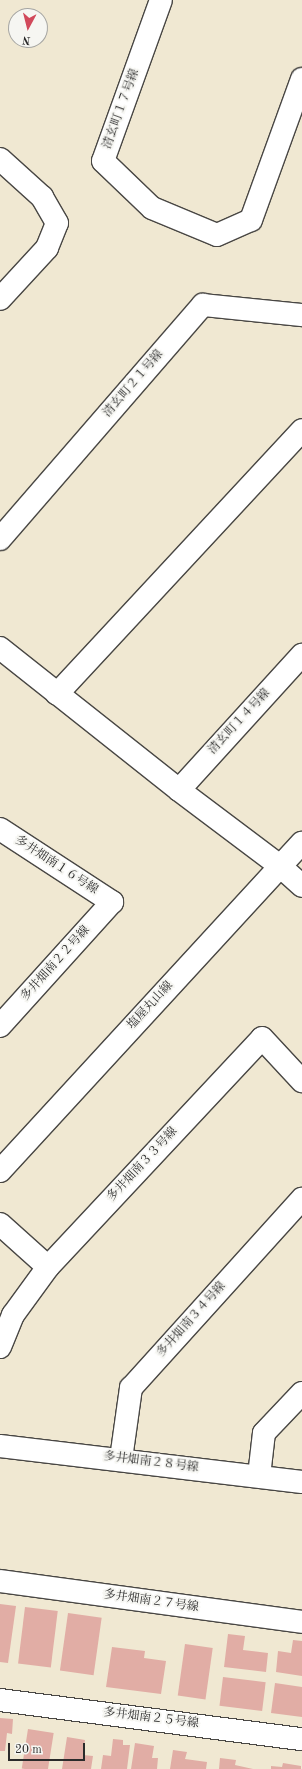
<!DOCTYPE html>
<meta charset="utf-8">
<style>
body{margin:0}
#map{position:relative;width:302px;height:1769px;overflow:hidden;background:#f0e8d2;font-family:"Old Standard TT","Noto Serif JP",serif}
div>[style]{position:absolute}
[style*='--x']{left:calc(var(--x)*1px);top:calc(var(--y)*1px);width:calc(var(--w)*1px);rotate:calc(var(--a)*1deg)}
.building>*{inset:0;background:#e1ada5;transform-origin:0 0}
.roads{filter:drop-shadow(1px 0 #494744) drop-shadow(-1px 0 #494744) drop-shadow(0 1px #494744) drop-shadow(0 -1px #494744)}
.minor>*{height:22px;margin:-11px;padding:0 11px;transform-origin:11px;border-radius:11px;background:#fff}
span{translate:-50% -50%;white-space:nowrap;text-align:center;line-height:1.15;-webkit-text-stroke:3.5px #f6f6f2;paint-order:stroke}
.street-label{font-size:12px;color:#2b2b2b}
.north{position:absolute;left:8px;top:8px;width:40px;height:40px;box-sizing:border-box;background:#f6f6f2;border:1px solid #a5a5a2;border-radius:50%;rotate:187deg;font-size:11px;font-weight:700;line-height:16px;text-align:center;color:#2b2b2b}
.north::after{content:'';display:block;margin:auto;width:14px;height:18px;background:#d1495b;clip-path:polygon(50% 0,100% 100%,50% 72%,0 100%)}
.scale{position:absolute;left:8px;top:1743px;width:77px;height:18px;box-sizing:border-box;border:2px solid #2b2b2b;border-top:0;padding-left:5px;font-size:12px;line-height:14px;white-space:nowrap;color:#2b2b2b;-webkit-text-stroke:3px #f6f6f2;paint-order:stroke}
</style>
<div id="map">
<div class="building">
<div style="clip-path:polygon(0 1604px,16px 1606px,8px 1663px,0 1662px)"></div>
<div style="left:25px;top:1607px;width:33px;height:57px;rotate:7deg"></div>
<div style="left:68px;top:1613px;width:34px;height:58px;rotate:8deg"></div>
<div style="clip-path:polygon(228px 1634px,245px 1636px,243px 1650px,268px 1653px,266px 1672px,224px 1667px)"></div>
<div style="clip-path:polygon(293px 1640px,302px 1641px,302px 1676px,276px 1672px,278px 1651px,291px 1653px)"></div>
<div style="left:185px;top:1644px;width:28px;height:52px;rotate:8deg"></div>
<div style="clip-path:polygon(112px 1647px,145px 1651px,144px 1658px,166px 1661px,161px 1694px,106px 1687px)"></div>
<div style="left:223px;top:1677px;width:43px;height:29px;rotate:7deg"></div>
<div style="clip-path:polygon(275px 1683px,302px 1687px,302px 1717px,271px 1713px)"></div>
<div style="clip-path:polygon(0 1718px,13px 1719px,12px 1734px,7px 1733px,5px 1751px,0 1751px)"></div>
<div style="left:28px;top:1729px;width:26px;height:40px;rotate:9deg"></div>
<div style="clip-path:polygon(67px 1737px,85px 1740px,83px 1755px,93px 1756px,91px 1769px,62px 1769px)"></div>
<div style="clip-path:polygon(113px 1739px,123px 1740px,123px 1745px,130px 1745px,127px 1769px,101px 1769px,103px 1755px,111px 1756px)"></div>
<div style="clip-path:polygon(135px 1743px,154px 1746px,152px 1758px,158px 1758px,157px 1769px,131px 1769px)"></div>
<div style="clip-path:polygon(173px 1750px,187px 1752px,185px 1759px,207px 1762px,206px 1769px,170px 1769px)"></div>
<div style="clip-path:polygon(220px 1758px,236px 1760px,235px 1765px,253px 1769px,219px 1769px)"></div>
<div style="clip-path:polygon(283px 1763px,301px 1766px,301px 1769px,271px 1769px,271px 1766px,282px 1767px)"></div>
</div>
<div class="roads">
<div class="minor">
<div style="--x:161;--y:0;--w:171;--a:109.8"></div>
<div style="--x:103;--y:161;--w:68;--a:43.8"></div>
<div style="--x:152;--y:208;--w:70;--a:22.6"></div>
<div style="--x:217;--y:235;--w:37;--a:-24"></div>
<div style="--x:251;--y:220;--w:150;--a:-70.1"></div>
<div style="--x:0;--y:159;--w:57;--a:42.1"></div>
<div style="--x:42;--y:197;--w:30;--a:60"></div>
<div style="--x:57;--y:223;--w:27;--a:112"></div>
<div style="--x:47;--y:248;--w:69;--a:132.7"></div>
<div style="--x:0;--y:539;--w:310;--a:-49.1"></div>
<div style="--x:203;--y:305;--w:100;--a:5.8"></div>
<div style="--x:0;--y:648;--w:228;--a:38.4"></div>
<div style="--x:179;--y:790;--w:126;--a:37"></div>
<div style="--x:280;--y:866;--w:30;--a:42"></div>
<div style="--x:57;--y:694;--w:360;--a:-47.1"></div>
<div style="--x:179;--y:790;--w:183;--a:-47.7"></div>
<div style="--x:0;--y:829;--w:134;--a:33.1"></div>
<div style="--x:112;--y:902;--w:167;--a:132.1"></div>
<div style="--x:0;--y:1171;--w:446;--a:-47.4"></div>
<div style="--x:0;--y:1224;--w:64;--a:41.9"></div>
<div style="--x:0;--y:1347;--w:35;--a:-68"></div>
<div style="--x:13;--y:1315;--w:59;--a:-53.9"></div>
<div style="--x:48;--y:1267;--w:313;--a:-46.9"></div>
<div style="--x:262;--y:1038;--w:59;--a:47.1"></div>
<div style="--x:0;--y:1446;--w:304;--a:6.8"></div>
<div style="--x:121;--y:1459;--w:72;--a:-82"></div>
<div style="--x:131;--y:1388;--w:255;--a:-47.9"></div>
<div style="--x:259;--y:1476;--w:43;--a:-83.4"></div>
<div style="--x:264;--y:1433;--w:55;--a:-46.5"></div>
<div style="--x:0;--y:1581;--w:305;--a:7.7"></div>
<div style="--x:0;--y:1700;--w:305;--a:7.4"></div>
</div>
</div>
<div class="street-label">
<span style="left:122px;top:109px;rotate:-70deg">清玄町１７号線</span>
<span style="left:134px;top:384px;rotate:-49deg">清玄町２１号線</span>
<span style="left:240px;top:722px;rotate:-47deg">清玄町１４号線</span>
<span style="left:56px;top:866px;rotate:33deg">多井畑南１６号線</span>
<span style="left:56px;top:964px;rotate:-48deg">多井畑南２２号線</span>
<span style="left:151px;top:1006px;rotate:-47deg">塩屋丸山線</span>
<span style="left:143px;top:1165px;rotate:-47deg">多井畑南３３号線</span>
<span style="left:192px;top:1320px;rotate:-48deg">多井畑南３４号線</span>
<span style="left:151px;top:1463px;rotate:7deg">多井畑南２８号線</span>
<span style="left:151px;top:1602px;rotate:8deg">多井畑南２７号線</span>
<span style="left:151px;top:1719px;rotate:7deg">多井畑南２５号線</span>
</div>
<div class="north">N</div>
<div class="scale">20 m</div>
</div>
